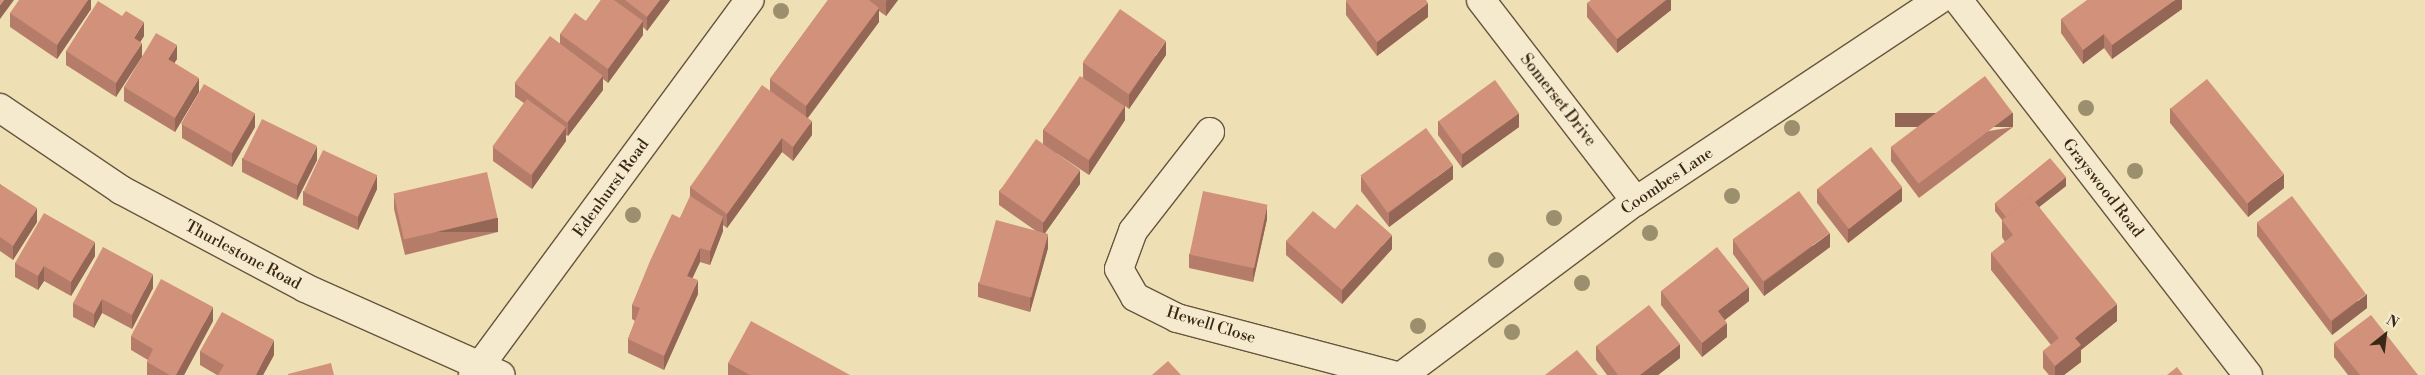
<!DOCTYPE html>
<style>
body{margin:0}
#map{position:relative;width:2425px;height:375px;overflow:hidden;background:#efdfb4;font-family:"Libre Bodoni",serif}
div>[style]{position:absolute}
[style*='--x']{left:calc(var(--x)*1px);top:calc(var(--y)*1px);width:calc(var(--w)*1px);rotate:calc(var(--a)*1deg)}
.roads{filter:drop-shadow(1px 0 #66563e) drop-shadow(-1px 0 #66563e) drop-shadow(0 1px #66563e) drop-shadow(0 -1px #66563e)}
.minor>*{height:28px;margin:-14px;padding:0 14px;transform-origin:14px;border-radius:14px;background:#f5eace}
.trees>*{width:16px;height:16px;margin:-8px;border-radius:50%;background:#9c8f6e}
.wall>*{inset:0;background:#b57d69}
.shaded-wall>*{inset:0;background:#936655;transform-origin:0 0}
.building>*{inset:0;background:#d2917a;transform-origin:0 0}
span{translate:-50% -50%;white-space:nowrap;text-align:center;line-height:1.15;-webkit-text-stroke:4.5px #f5eace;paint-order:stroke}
.street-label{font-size:16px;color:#392817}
.north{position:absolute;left:2360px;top:310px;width:50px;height:50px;-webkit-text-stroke:4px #f5eace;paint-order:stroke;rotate:29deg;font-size:14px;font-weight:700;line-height:20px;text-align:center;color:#392817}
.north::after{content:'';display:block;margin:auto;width:18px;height:22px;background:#392817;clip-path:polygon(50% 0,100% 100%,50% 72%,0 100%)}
</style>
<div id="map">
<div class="roads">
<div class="minor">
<div style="--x:1481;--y:0;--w:254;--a:52.4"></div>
<div style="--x:1958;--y:0;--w:474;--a:52.3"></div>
<div style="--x:0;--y:108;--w:146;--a:34.1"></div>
<div style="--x:121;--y:190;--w:208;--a:28"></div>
<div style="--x:305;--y:288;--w:214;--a:24"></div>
<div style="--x:1210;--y:132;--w:125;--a:127.9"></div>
<div style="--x:1133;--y:231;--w:40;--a:110.2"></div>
<div style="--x:1119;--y:269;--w:32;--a:60"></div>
<div style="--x:1135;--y:297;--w:47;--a:26.6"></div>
<div style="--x:1177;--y:318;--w:223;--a:14.8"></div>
<div style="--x:473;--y:375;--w:466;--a:-53.6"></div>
<div style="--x:1403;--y:375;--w:291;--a:-36.8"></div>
<div style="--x:1636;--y:201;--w:364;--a:-33.6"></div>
</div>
</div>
<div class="trees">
<div style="left:781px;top:11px"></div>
<div style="left:2086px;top:108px"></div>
<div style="left:1792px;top:128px"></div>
<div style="left:2135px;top:171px"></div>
<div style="left:1732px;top:196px"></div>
<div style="left:633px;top:215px"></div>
<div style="left:1554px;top:218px"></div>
<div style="left:1650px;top:233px"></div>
<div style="left:1496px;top:260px"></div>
<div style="left:1582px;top:283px"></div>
<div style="left:1418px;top:326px"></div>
<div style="left:1512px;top:332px"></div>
</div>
<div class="wall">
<div style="clip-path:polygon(91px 0,91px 9px,57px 59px,10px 27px,10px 13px)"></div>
<div style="clip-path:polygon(601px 0,670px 0,647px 31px,643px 27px,643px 35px,608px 83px,603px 79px,603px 90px,568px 136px,566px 135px,566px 141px,532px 189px,493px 161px,493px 147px,524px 103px,515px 97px,515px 83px,560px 43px,560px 34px,586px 21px)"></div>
<div style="clip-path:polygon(828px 0,898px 0,886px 16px,879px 11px,879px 22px,808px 118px,812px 135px,793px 161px,782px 152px,727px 228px,723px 225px,723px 231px,710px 265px,700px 262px,692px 278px,698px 294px,664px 370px,628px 353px,628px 339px,635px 321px,632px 319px,632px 305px,680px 218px,690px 197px,690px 187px,770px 91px,770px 79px)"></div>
<div style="clip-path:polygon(1671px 0,1671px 10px,1617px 53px,1587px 17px,1587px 3px)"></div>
<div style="clip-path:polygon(2182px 0,2182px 9px,2112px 59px,2104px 48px,2083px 64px,2061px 33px,2061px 19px)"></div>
<div style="clip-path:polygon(1346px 1px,1428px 17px,1377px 56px,1346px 15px)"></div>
<div style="clip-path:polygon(144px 36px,140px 42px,116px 97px,66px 65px,66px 51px)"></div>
<div style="clip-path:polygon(1166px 55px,1129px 109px,1125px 106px,1125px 120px,1089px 175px,1056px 153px,1080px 184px,1045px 233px,1048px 248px,1030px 312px,978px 297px,978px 283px,1036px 231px,999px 205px,999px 191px,1043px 144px,1043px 130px,1083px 77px,1083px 63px)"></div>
<div style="clip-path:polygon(177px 59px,174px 63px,199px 92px,175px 132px,124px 101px,124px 87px)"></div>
<div style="clip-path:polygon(2170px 108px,2284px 188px,2248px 217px,2170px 123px)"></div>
<div style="clip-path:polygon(1438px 121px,1519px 127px,1462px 168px,1438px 135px)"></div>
<div style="clip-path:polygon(182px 124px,255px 127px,232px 167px,182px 138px)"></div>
<div style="clip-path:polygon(2013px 127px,1919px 198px,1891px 161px,1891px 147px)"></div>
<div style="clip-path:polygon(242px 158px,317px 160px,297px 200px,242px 172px)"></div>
<div style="clip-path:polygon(1361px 177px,1453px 179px,1389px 227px,1361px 191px)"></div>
<div style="clip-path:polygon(0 184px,37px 222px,13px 260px,0 251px)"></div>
<div style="clip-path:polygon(2066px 186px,2039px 207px,2117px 321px,2081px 350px,2081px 362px,2064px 375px,2049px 375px,2043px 368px,2043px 351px,2051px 345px,1991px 270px,1991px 253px,2005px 242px,2002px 237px,2002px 220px,1995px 211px,1995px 203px)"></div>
<div style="clip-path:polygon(377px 189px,358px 230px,303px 205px,303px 191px)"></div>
<div style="clip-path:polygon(1817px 189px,1902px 201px,1848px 243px,1817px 203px)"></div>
<div style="clip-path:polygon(394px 195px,498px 232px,405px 255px,394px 209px)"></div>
<div style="clip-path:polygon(1267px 219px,1253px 282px,1189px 268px,1189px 254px)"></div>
<div style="clip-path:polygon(2257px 222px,2367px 308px,2332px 335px,2257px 236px)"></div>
<div style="clip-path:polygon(1335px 229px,1392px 249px,1342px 304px,1286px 255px,1286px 241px)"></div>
<div style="clip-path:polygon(1733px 240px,1830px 247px,1764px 296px,1733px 254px)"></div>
<div style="clip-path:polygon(95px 256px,71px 296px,44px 281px,38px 290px,15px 277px,15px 263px)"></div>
<div style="clip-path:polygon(153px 288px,132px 329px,102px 313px,94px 328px,73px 317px,73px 303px)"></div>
<div style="clip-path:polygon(1661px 291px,1749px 301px,1725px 320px,1727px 337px,1702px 357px,1661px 305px)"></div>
<div style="clip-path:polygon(213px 321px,184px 375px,147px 375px,147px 362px,148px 360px,131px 350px,131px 336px)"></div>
<div style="clip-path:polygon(2334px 343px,2418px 375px,2348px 375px,2334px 357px)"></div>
<div style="clip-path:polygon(1596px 346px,1680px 358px,1658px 375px,1607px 375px,1596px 360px)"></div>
<div style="clip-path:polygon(200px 351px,274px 355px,263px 375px,217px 375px,200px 365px)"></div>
<div style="clip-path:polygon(728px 363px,850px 375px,728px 375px)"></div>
</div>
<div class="shaded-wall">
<div style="clip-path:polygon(4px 0,14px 0,0 19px,0 5px)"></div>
<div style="clip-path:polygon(88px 0,91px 0,91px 9px,57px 59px,57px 45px)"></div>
<div style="clip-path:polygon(660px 0,670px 0,647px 31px,647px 17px)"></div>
<div style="clip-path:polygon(887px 0,898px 0,886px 16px,886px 2px)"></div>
<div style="clip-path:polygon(1666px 0,1671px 0,1671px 10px,1617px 53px,1617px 39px)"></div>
<div style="clip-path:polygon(2175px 0,2182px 0,2182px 9px,2112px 59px,2112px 45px)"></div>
<div style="clip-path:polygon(1428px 3px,1428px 17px,1377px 56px,1377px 42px)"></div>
<div style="clip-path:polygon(879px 8px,879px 22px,806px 120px,806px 106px)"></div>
<div style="clip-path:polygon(643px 21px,643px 35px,608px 83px,608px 69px)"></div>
<div style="clip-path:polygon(144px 22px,144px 36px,134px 52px,134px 38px)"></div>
<div style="clip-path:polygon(2104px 34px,2104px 48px,2083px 64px,2083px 50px)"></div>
<div style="clip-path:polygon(1166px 41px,1166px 55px,1129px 109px,1129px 95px)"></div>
<div style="clip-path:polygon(142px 43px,142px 57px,116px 97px,116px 83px)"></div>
<div style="clip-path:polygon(177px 45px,177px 59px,168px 73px,168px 59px)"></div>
<div style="clip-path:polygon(603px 76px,603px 90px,568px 136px,568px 122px)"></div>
<div style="clip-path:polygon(199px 78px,199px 92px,175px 132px,175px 118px)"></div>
<div style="clip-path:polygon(1125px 106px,1125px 120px,1089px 175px,1089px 161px)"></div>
<div style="clip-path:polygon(255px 113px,255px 127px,232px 167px,232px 153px)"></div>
<div style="clip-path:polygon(1519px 113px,1519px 127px,1462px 168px,1462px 154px)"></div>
<div style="left:2013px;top:113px;width:14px;height:118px;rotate:90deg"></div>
<div style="clip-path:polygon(812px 121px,812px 135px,793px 161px,793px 147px)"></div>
<div style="clip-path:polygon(566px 127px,566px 141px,532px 189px,532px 175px)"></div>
<div style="clip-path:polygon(782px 138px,782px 152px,727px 228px,727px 214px)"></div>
<div style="clip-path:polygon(317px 146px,317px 160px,297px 200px,297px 186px)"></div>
<div style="clip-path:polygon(1453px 165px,1453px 179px,1389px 227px,1389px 213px)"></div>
<div style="clip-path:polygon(1080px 170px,1080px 184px,1043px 236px,1043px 222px)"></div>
<div style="clip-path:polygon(2284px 174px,2284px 188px,2248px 217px,2248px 203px)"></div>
<div style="clip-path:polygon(377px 175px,377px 189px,358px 230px,358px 216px)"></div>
<div style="clip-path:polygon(2066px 177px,2066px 186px,2010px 230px,2010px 222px)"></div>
<div style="clip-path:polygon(1902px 187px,1902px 201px,1848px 243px,1848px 229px)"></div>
<div style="clip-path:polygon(1267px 205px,1267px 219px,1253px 282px,1253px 268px)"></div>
<div style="clip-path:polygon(37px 208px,37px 222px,13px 260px,13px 246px)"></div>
<div style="clip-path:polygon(723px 217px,723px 231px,710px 265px,710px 251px)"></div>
<div style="left:498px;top:218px;width:14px;height:96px;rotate:90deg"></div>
<div style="clip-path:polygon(1830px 233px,1830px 247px,1764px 296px,1764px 282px)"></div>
<div style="clip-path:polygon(1048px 234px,1048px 248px,1030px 312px,1030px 298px)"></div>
<div style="clip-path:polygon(1392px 235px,1392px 249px,1342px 304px,1342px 290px)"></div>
<div style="clip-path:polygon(95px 242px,95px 256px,71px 296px,71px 282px)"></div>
<div style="clip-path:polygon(700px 248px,700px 262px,687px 290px,687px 276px)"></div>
<div style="clip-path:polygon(44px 266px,44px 281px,38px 290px,38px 276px)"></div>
<div style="clip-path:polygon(153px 274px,153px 288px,132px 329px,132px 315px)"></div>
<div style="clip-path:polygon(698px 280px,698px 294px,664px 370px,664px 356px)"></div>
<div style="clip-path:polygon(1749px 287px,1749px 301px,1718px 325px,1718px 311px)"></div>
<div style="clip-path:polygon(2367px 294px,2367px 308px,2332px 335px,2332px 321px)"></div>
<div style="clip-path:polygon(102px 299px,102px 313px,94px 328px,94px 314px)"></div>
<div style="clip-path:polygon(2117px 304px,2117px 321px,2081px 350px,2081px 362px,2064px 375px,2055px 375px,2055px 366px,2075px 338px)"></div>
<div style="clip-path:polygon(213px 307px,213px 321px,184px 375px,176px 375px)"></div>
<div style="clip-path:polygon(1727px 323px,1727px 337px,1702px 357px,1702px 343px)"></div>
<div style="clip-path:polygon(274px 340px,274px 355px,263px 375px,256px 375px)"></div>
<div style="clip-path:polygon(1680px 344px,1680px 358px,1658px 375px,1640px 375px)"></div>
</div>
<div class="building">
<div style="clip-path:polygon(0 0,4px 0,0 5px)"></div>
<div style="clip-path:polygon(19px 0,88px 0,57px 45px,10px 13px)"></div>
<div style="clip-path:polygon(601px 0,614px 0,643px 21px,608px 69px,560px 34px,575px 13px,586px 21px)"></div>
<div style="clip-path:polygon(625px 0,660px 0,647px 17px)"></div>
<div style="clip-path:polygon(828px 0,869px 0,879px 8px,806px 106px,770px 79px)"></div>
<div style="clip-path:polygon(1346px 0,1426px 0,1428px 3px,1377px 42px,1346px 1px)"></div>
<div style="clip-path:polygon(1591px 0,1666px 0,1617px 39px,1587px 3px)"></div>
<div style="clip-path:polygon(2087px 0,2175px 0,2112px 45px,2104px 34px,2083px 50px,2061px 19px)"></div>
<div style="clip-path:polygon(98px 1px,122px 16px,126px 11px,144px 22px,134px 38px,142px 43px,116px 83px,66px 51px)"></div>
<div style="left:1120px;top:9px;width:56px;height:65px;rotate:35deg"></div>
<div style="clip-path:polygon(156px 33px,177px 45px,168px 59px,199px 78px,175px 118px,124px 87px)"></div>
<div style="left:550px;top:36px;width:66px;height:59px;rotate:37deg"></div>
<div style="left:1080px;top:76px;width:54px;height:65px;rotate:34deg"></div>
<div style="left:1985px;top:76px;width:46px;height:118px;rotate:53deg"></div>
<div style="left:2207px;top:79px;width:122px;height:47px;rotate:51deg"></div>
<div style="left:1495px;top:80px;width:41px;height:70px;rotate:54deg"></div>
<div style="left:204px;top:84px;width:59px;height:46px;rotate:30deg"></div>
<div style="clip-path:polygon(762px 85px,812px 121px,793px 147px,782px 138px,727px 214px,690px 187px)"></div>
<div style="left:527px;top:99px;width:48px;height:59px;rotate:36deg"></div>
<div style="left:262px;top:119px;width:61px;height:44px;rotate:26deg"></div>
<div style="left:1426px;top:128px;width:46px;height:81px;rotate:54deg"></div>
<div style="left:1036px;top:139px;width:54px;height:64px;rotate:35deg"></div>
<div style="left:1871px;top:147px;width:51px;height:68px;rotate:52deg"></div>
<div style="left:323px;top:150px;width:60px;height:46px;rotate:25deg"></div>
<div style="clip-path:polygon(2050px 158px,2066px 177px,2035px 202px,2031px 197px,2006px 217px,1995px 203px)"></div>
<div style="left:487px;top:172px;width:47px;height:96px;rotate:77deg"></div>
<div style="clip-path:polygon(0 184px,37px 208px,13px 246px,0 237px)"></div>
<div style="left:1203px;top:191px;width:66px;height:65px;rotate:12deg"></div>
<div style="left:1799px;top:191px;width:52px;height:82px;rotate:54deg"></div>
<div style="clip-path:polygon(690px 196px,723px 217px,710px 251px,700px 248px,687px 276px,698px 280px,664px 356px,628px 339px,640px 308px,632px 305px,650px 261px,672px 214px,680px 218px)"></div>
<div style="left:2292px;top:196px;width:123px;height:44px;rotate:53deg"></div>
<div style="clip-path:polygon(2031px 197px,2117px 304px,2075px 338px,2081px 345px,2055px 366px,2043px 351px,2059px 338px,1991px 253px,2013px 235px,2002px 220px)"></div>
<div style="clip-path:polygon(1357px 204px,1392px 235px,1342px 290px,1286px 241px,1313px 211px,1335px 229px)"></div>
<div style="clip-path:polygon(44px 213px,95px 242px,71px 282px,44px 266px,38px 276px,15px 263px)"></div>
<div style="left:996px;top:220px;width:54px;height:66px;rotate:15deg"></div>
<div style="clip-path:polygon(103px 247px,153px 274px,132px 315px,102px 299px,94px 314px,73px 303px)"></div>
<div style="clip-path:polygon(1717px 247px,1749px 287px,1718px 311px,1727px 323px,1702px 343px,1661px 291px)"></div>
<div style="clip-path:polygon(161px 279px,213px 307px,176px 375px,170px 375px,147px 362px,153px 349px,131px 336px)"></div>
<div style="clip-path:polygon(1649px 305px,1680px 344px,1640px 375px,1618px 375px,1596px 346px)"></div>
<div style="clip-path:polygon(222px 312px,274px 340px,256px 375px,218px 375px,224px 365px,200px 351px)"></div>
<div style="clip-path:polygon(2371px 315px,2418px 375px,2360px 375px,2334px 343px)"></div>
<div style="clip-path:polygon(751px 321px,850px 375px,750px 375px,728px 363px)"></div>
<div style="clip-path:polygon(1577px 350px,1598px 375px,1545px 375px)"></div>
<div style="clip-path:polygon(1168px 361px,1181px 375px,1152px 375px)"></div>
<div style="clip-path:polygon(331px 363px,334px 375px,288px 375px,288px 374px)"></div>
<div style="clip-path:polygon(2177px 367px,2183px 375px,2167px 375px)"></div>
</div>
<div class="street-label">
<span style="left:1558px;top:100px;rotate:52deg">Somerset Drive</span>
<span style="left:1667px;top:181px;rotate:-34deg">Coombes Lane</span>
<span style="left:611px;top:188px;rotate:-54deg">Edenhurst Road</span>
<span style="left:2103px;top:188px;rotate:52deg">Grayswood Road</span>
<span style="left:243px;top:255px;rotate:28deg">Thurlestone Road</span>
<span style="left:1211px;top:325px;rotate:17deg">Hewell Close</span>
</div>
<div class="north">N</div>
</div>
